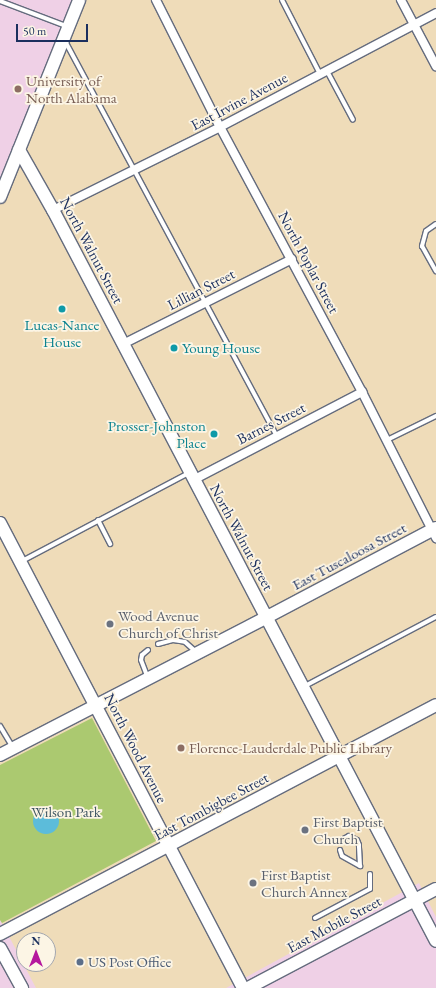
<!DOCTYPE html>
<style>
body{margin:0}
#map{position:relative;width:436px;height:988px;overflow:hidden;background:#efdcb9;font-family:"EB Garamond",serif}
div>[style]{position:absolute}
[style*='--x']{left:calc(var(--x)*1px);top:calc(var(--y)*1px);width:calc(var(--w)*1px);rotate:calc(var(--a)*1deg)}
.built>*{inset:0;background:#efd0e6}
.green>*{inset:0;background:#abc970}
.water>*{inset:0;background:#5cbcda}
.round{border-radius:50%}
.roads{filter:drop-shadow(1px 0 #656c7e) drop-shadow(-1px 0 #656c7e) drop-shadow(0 1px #656c7e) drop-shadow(0 -1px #656c7e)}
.lane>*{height:4px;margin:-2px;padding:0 2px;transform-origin:2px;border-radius:2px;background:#fff}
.street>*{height:8px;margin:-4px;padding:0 4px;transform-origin:4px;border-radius:4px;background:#fff}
.secondary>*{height:12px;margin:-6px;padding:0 6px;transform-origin:6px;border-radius:6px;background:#fff}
.dots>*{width:11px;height:11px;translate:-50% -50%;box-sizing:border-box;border:2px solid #fcf5e5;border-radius:50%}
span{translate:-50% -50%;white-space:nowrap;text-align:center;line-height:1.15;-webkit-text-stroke:3.5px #fcf5e5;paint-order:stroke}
.education-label{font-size:15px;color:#785e54}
.left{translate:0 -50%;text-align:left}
.street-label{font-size:15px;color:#1b2f5e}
.culture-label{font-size:15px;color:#0d838f}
.right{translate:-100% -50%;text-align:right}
.worship-label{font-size:15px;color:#5b616d}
.park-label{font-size:15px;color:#3f5662}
.service-label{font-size:15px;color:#4e5e75}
.north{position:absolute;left:16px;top:932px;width:40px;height:40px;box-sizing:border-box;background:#fcf5e5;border:1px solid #a2a6af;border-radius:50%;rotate:0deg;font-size:11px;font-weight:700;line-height:16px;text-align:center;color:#1b2f5e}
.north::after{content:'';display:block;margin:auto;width:14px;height:18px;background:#b5179e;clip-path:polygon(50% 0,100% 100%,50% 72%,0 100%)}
.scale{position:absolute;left:16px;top:24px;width:72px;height:18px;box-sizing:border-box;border:2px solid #1b2f5e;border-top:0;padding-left:5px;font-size:12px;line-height:14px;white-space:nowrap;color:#1b2f5e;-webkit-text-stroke:3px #fcf5e5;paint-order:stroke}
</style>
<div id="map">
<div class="built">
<div style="clip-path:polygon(0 0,72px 0,0 179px)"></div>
<div style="clip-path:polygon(419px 883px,436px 917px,436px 988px,226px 988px)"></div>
<div style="clip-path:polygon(0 920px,2px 923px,36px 988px,0 988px)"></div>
</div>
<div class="green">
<div style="clip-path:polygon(92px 718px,156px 841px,2px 923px,0 920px,0 765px)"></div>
</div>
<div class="water">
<div class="round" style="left:33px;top:808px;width:26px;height:26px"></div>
</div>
<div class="roads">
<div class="lane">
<div style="--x:282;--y:0;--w:83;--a:62.8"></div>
<div style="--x:0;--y:1;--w:71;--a:20.7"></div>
<div style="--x:65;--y:41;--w:448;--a:61.8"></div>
<div style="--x:327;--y:71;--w:55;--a:62"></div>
<div style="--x:436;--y:224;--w:12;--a:145"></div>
<div style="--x:426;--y:231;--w:16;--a:105"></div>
<div style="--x:422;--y:246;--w:29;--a:61"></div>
<div style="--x:387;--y:440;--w:55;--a:-26.1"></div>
<div style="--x:98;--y:520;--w:27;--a:63"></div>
<div style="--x:22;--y:561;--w:189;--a:-27.8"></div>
<div style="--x:158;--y:644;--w:16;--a:-15"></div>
<div style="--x:173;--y:640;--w:12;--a:9"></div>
<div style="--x:185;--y:642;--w:15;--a:42"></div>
<div style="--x:148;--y:650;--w:8;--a:140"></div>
<div style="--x:142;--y:655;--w:5;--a:101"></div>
<div style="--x:141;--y:660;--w:19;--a:69"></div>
<div style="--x:303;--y:687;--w:150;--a:-27.8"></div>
<div style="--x:0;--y:726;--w:23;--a:59"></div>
<div style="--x:340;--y:850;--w:6;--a:72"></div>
<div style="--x:342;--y:856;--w:21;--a:29"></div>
<div style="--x:360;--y:866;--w:21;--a:-93"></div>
<div style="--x:359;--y:845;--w:5;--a:-112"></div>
<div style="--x:357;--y:840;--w:9;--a:-153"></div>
<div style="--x:349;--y:836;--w:7;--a:153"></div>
<div style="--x:315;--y:918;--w:62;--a:-27.8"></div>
<div style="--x:370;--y:889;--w:15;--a:-90"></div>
</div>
<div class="street">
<div style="--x:156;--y:0;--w:142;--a:63.3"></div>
<div style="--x:220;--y:127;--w:301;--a:61.8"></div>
<div style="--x:362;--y:392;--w:164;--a:63.1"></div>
<div style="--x:401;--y:0;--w:75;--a:62.1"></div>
<div style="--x:53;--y:210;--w:186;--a:-26.4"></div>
<div style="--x:220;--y:127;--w:244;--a:-27.8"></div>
<div style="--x:123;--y:344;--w:189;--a:-26.7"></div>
<div style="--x:193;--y:480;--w:191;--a:-27.5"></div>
</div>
<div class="secondary">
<div style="--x:19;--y:150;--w:69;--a:60.5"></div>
<div style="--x:53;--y:210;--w:825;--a:62.35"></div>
<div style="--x:0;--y:197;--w:212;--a:-68.1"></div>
<div style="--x:0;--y:523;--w:525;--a:62.41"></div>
<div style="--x:0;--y:755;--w:301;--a:-27.3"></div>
<div style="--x:267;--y:617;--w:191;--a:-27.8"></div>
<div style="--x:0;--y:934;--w:492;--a:-27.7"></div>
<div style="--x:0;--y:948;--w:46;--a:61.2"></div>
<div style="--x:248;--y:988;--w:212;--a:-27.8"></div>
</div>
</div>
<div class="dots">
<div style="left:18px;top:89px;background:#8d6e63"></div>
<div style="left:62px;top:309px;background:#0f9aa8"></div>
<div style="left:174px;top:348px;background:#0f9aa8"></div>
<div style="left:214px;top:434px;background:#0f9aa8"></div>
<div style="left:110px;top:624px;background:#6b7280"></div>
<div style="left:181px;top:748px;background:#8d6e63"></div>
<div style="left:305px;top:830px;background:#6b7280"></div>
<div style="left:253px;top:883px;background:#6b7280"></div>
<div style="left:80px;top:962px;background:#5c6f8a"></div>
</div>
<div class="education-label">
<span class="left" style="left:26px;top:89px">University of<br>North Alabama</span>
<span class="left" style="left:189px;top:748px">Florence-Lauderdale Public Library</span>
</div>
<div class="street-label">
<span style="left:239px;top:101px;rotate:-28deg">East Irvine Avenue</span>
<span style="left:92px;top:250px;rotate:62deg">North Walnut Street</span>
<span style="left:309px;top:262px;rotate:62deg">North Poplar Street</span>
<span style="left:201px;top:289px;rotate:-27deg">Lillian Street</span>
<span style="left:271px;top:423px;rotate:-27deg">Barnes Street</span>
<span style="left:242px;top:537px;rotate:62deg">North Walnut Street</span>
<span style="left:349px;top:556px;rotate:-28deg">East Tuscaloosa Street</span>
<span style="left:136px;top:748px;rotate:63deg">North Wood Avenue</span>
<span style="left:211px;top:806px;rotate:-28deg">East Tombigbee Street</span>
<span style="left:334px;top:924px;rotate:-28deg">East Mobile Street</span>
</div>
<div class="culture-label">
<span style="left:62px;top:333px">Lucas-Nance<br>House</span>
<span class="left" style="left:182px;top:348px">Young House</span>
<span class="right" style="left:206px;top:434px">Prosser-Johnston<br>Place</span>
</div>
<div class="worship-label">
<span class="left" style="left:118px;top:624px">Wood Avenue<br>Church of Christ</span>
<span class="left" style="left:313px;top:830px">First Baptist<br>Church</span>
<span class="left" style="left:261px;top:883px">First Baptist<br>Church Annex</span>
</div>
<div class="park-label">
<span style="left:66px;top:812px">Wilson Park</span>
</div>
<div class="service-label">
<span class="left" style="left:88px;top:962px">US Post Office</span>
</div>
<div class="north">N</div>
<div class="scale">50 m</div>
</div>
